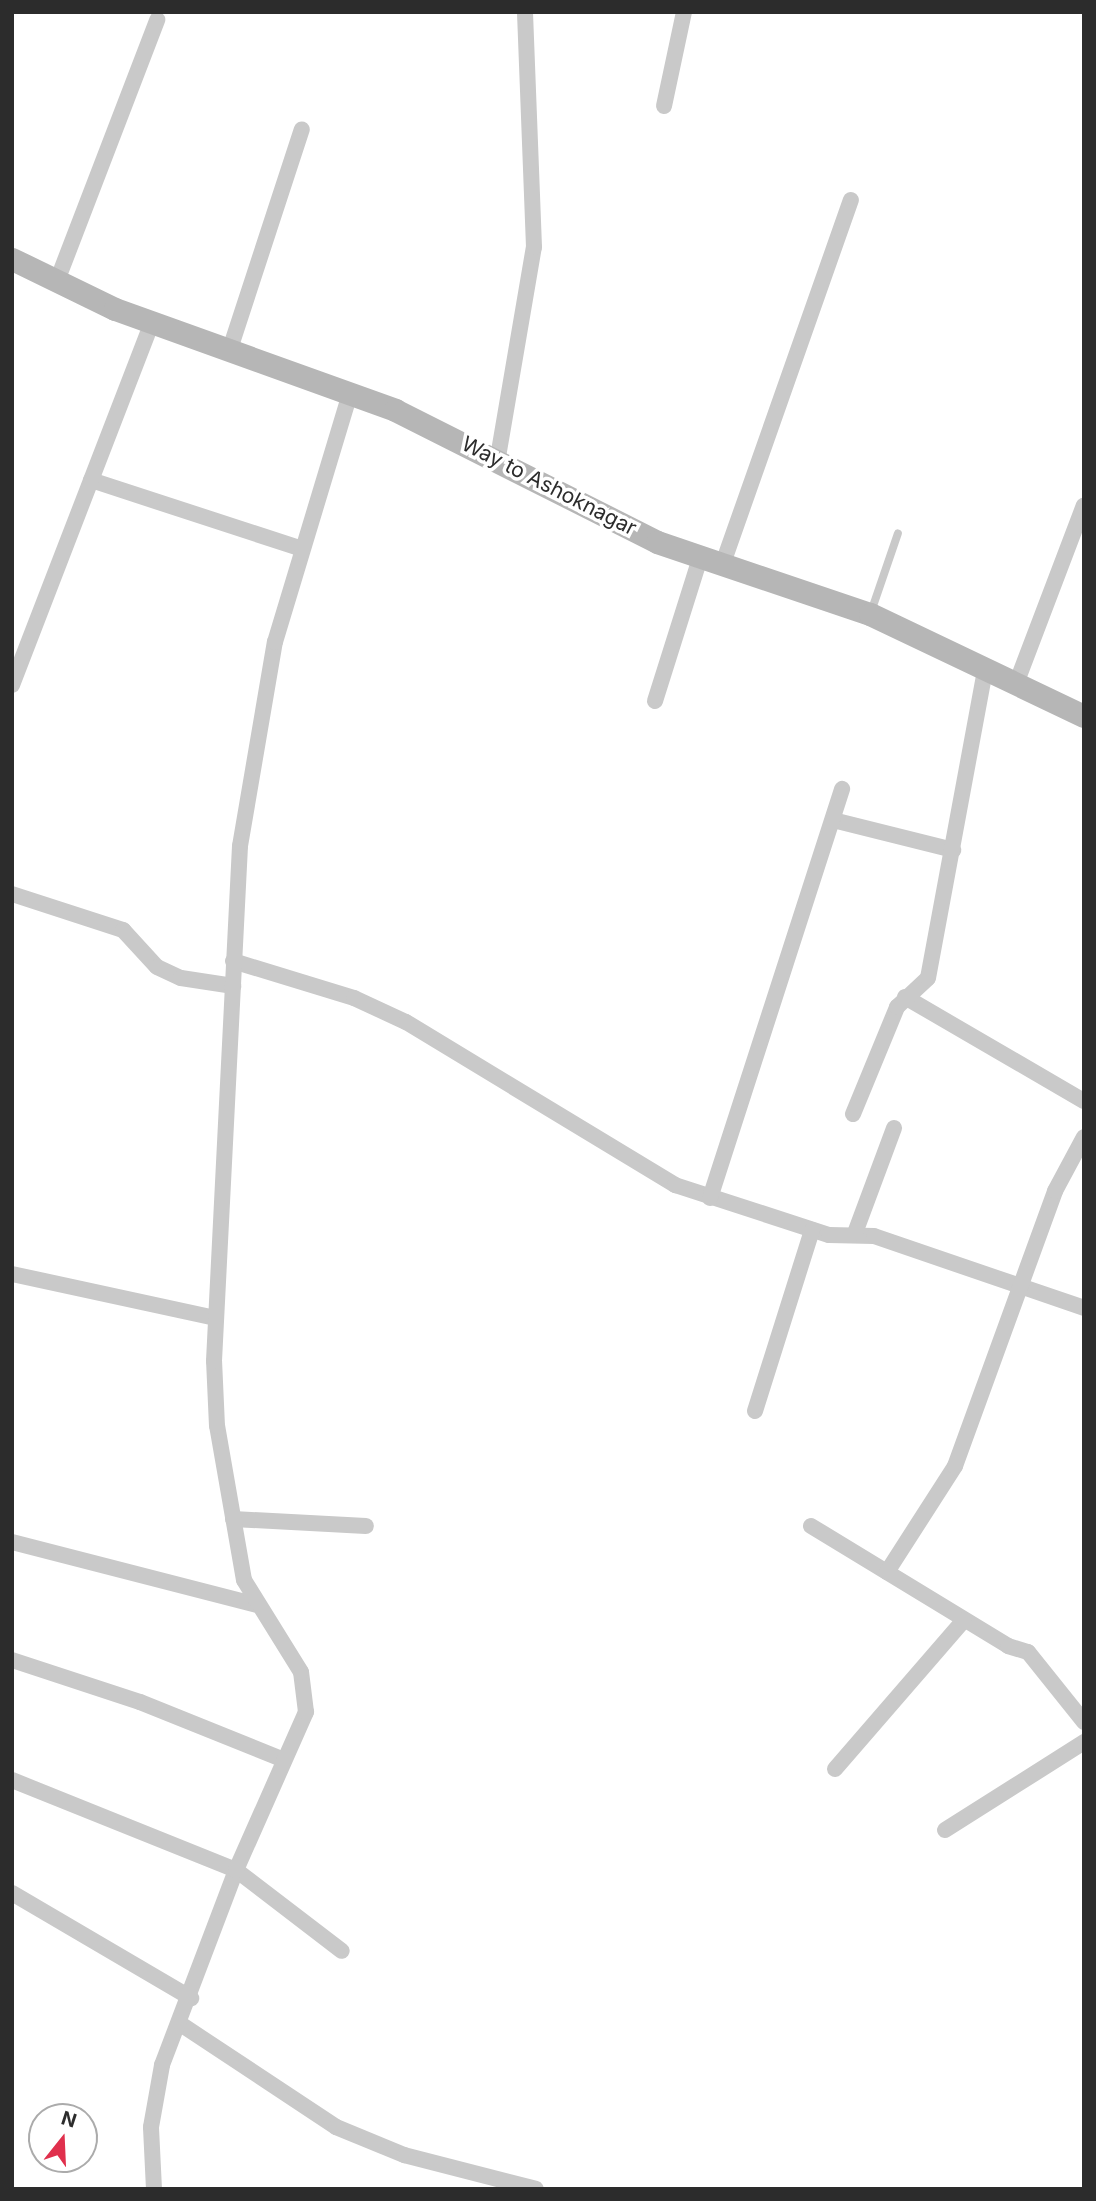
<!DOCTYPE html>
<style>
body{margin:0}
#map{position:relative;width:1096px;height:2201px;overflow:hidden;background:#fff;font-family:Inter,sans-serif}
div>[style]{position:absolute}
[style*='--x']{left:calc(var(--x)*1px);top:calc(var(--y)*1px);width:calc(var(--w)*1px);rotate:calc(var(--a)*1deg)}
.lane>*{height:8px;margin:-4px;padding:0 4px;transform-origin:4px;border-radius:4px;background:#c9c9c9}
.street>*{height:16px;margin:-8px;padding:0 8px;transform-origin:8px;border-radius:8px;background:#c9c9c9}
.secondary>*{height:23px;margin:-11.5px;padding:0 11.5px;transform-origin:11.5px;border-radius:11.5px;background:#b6b6b6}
span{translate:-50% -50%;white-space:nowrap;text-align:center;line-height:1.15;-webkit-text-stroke:7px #fff;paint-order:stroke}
.street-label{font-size:21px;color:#2c2c2c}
.frame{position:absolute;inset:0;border:14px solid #2c2c2c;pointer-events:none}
.north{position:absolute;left:28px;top:2103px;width:70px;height:70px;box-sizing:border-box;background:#fff;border:2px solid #ababab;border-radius:50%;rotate:18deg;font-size:19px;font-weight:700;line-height:28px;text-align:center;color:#2c2c2c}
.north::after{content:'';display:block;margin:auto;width:24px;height:32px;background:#e0304d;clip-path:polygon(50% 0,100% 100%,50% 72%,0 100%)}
</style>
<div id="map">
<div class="lane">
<div style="--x:871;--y:612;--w:83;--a:-71.1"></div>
</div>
<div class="street">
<div style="--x:664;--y:106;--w:96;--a:-78"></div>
<div style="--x:57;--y:281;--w:280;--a:-69"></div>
<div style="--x:230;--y:349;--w:231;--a:-71.9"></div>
<div style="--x:498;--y:457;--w:213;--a:-80.3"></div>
<div style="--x:534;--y:247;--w:235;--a:-92.2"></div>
<div style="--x:91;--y:480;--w:222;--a:18.1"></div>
<div style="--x:722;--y:566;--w:388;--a:-70.6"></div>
<div style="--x:1016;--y:684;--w:191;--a:-69.2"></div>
<div style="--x:12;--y:685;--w:389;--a:-68.9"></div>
<div style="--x:655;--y:701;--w:150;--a:-72.5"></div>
<div style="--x:833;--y:820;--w:124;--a:14"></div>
<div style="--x:12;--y:894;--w:117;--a:18"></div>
<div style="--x:123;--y:930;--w:50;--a:47.4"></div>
<div style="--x:157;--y:967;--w:26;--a:25"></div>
<div style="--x:181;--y:978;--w:53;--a:8.7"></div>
<div style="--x:233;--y:961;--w:127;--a:17"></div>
<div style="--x:354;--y:998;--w:57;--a:24.8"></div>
<div style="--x:406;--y:1022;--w:315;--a:31.2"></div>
<div style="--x:675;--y:1185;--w:162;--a:18"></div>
<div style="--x:829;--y:1235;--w:45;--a:1.3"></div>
<div style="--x:874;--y:1236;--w:222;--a:18.9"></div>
<div style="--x:905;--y:997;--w:207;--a:30.2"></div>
<div style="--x:853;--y:1114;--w:116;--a:-67.6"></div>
<div style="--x:897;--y:1007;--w:42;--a:-43.1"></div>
<div style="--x:928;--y:978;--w:314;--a:-79.5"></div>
<div style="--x:710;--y:1198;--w:430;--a:-72.1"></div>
<div style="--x:855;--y:1233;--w:112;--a:-69.6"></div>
<div style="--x:12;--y:1274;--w:208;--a:12.2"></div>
<div style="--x:755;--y:1411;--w:190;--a:-72.5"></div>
<div style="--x:233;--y:1519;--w:133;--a:3"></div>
<div style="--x:811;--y:1526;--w:231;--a:31.3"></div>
<div style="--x:1008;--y:1646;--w:21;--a:17"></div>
<div style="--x:1028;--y:1652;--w:90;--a:51.3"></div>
<div style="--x:12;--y:1542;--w:253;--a:14.4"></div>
<div style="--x:887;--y:1572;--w:126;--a:-57.3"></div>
<div style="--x:955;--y:1466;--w:293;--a:-70"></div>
<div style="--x:1055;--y:1191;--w:61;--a:-61.8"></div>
<div style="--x:12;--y:1660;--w:135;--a:18.2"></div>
<div style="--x:140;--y:1702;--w:155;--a:21.9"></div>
<div style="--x:835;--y:1769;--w:197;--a:-49.1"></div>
<div style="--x:12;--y:1780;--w:241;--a:21.9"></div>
<div style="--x:236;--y:1870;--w:133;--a:37.4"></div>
<div style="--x:945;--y:1830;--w:165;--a:-32.3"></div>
<div style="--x:12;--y:1893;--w:208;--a:30.4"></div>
<div style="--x:179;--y:2023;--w:188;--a:33.5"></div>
<div style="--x:336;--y:2127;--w:74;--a:22.4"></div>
<div style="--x:404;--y:2155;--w:136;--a:14.4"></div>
<div style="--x:154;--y:2189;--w:62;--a:-92.8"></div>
<div style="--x:151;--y:2127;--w:63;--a:-79.9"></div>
<div style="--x:162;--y:2065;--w:209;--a:-69.2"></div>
<div style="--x:236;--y:1870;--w:173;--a:-66.1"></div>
<div style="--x:306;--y:1712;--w:40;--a:-97.1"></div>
<div style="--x:301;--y:1672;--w:108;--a:-121.8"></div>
<div style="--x:244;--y:1580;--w:156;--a:-99.9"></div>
<div style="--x:217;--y:1426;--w:65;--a:-92.6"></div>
<div style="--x:214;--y:1361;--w:516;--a:-87.11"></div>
<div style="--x:240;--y:846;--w:207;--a:-80.3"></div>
<div style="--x:275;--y:642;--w:262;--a:-73.2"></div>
</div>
<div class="secondary">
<div style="--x:12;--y:259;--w:114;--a:25.9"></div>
<div style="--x:115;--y:309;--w:298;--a:19.8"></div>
<div style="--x:395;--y:410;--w:293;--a:26.7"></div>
<div style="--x:657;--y:542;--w:225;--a:18.7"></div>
<div style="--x:870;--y:614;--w:237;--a:25.5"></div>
</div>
<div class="street-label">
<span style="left:549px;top:486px;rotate:27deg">Way to Ashoknagar</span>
</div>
<div class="frame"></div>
<div class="north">N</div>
</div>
